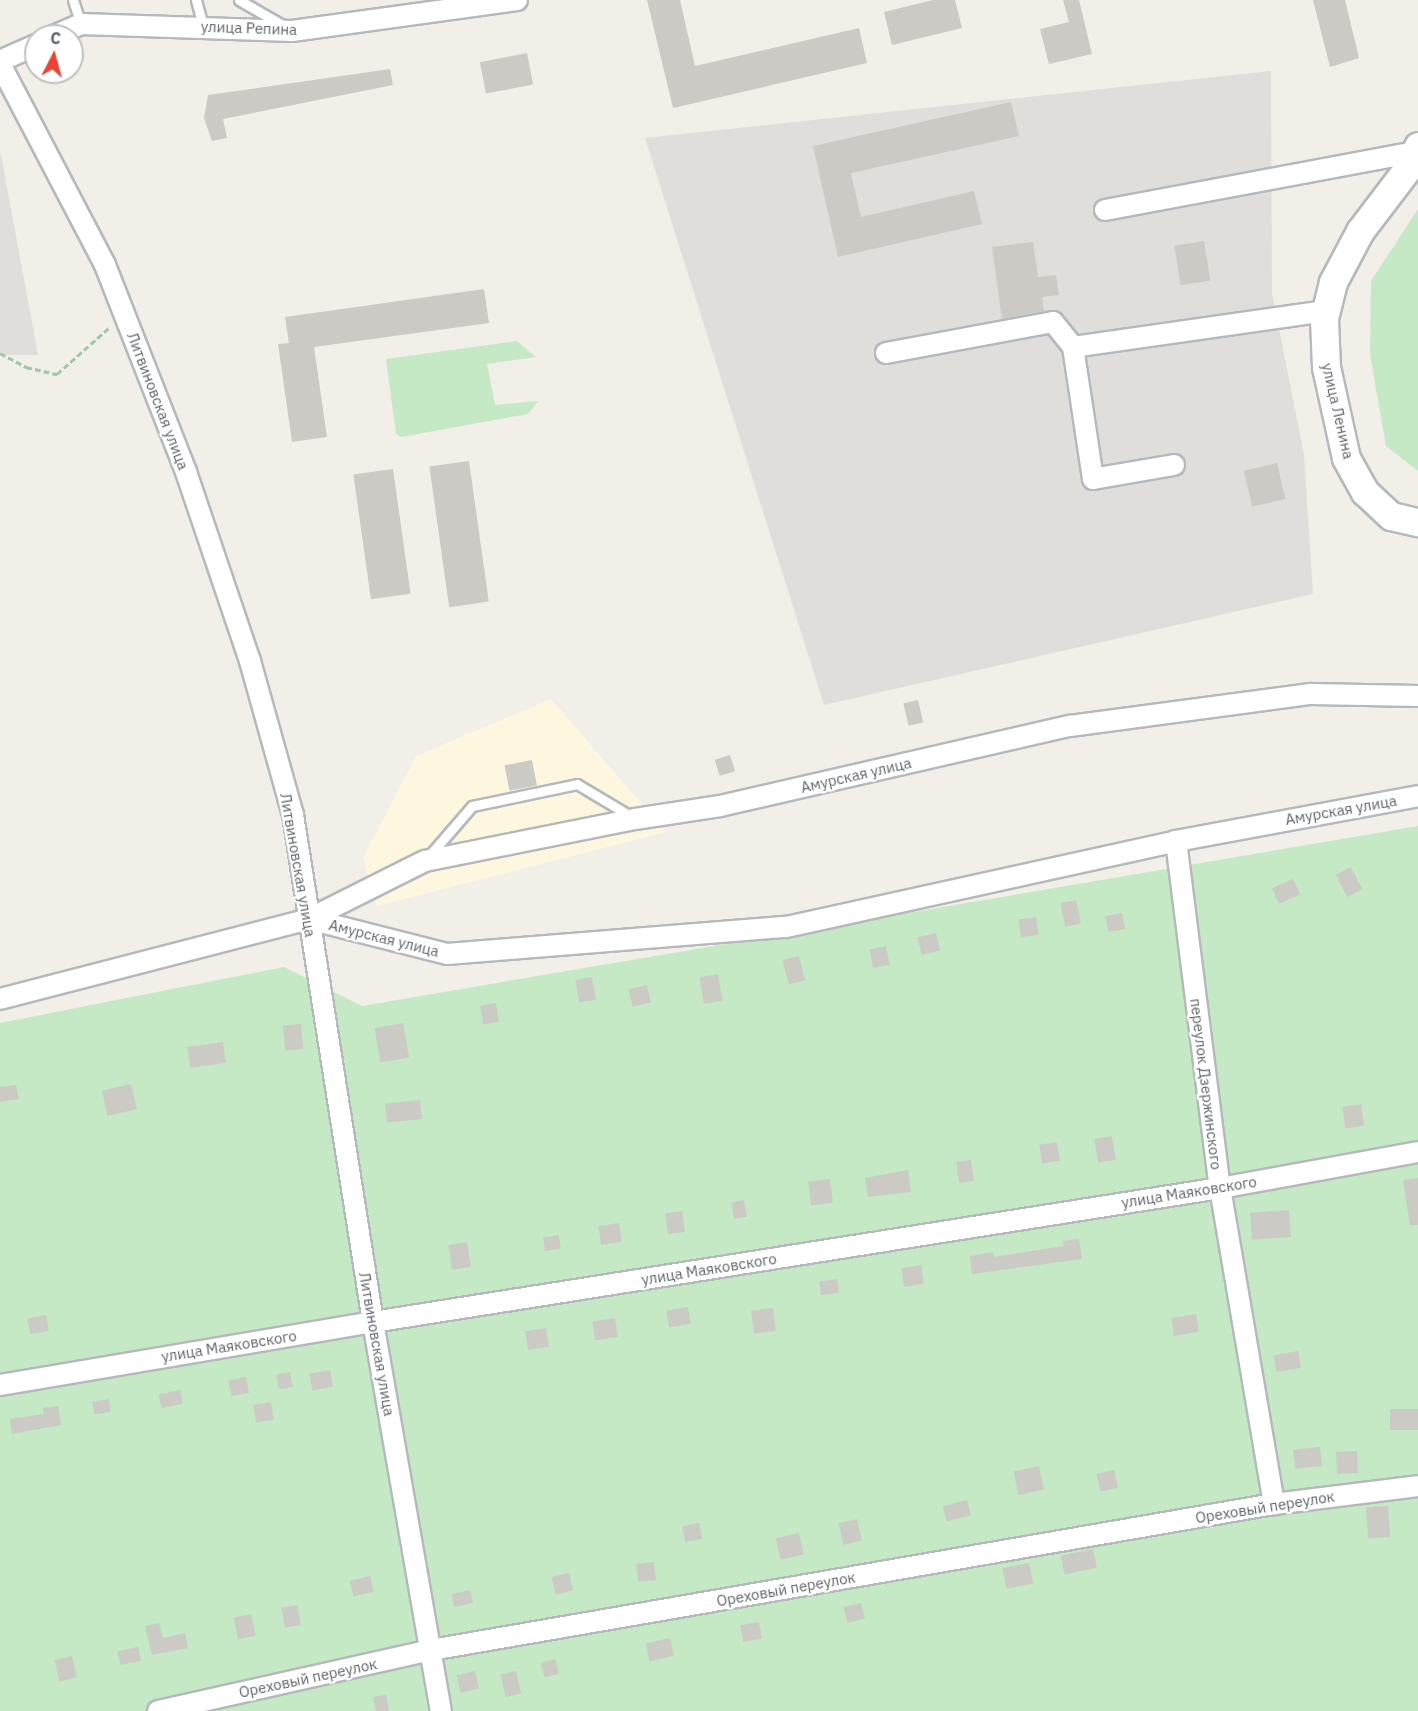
<!DOCTYPE html>
<meta charset="utf-8">
<style>
body{margin:0}
#map{position:relative;width:1418px;height:1711px;overflow:hidden;background:#f1efe8;font-family:"IBM Plex Sans",sans-serif}
div>[style]{position:absolute}
[style*='--x']{left:calc(var(--x)*1px);top:calc(var(--y)*1px);width:calc(var(--w)*1px);rotate:calc(var(--a)*1deg)}
.commercial>*{inset:0;background:#fef7e0}
.industrial>*{inset:0;background:#e0deda}
.green>*{inset:0;background:#c5e8c5}
.building>*{inset:0;background:#cccac5;transform-origin:0 0}
.path>*{height:3px;margin-top:-1.5px;transform-origin:0;background:repeating-linear-gradient(90deg,#9cc7a9 0 6px,transparent 0 9px)}
.roads{filter:drop-shadow(2px 0 #b5b8bc) drop-shadow(-2px 0 #b5b8bc) drop-shadow(0 2px #b5b8bc) drop-shadow(0 -2px #b5b8bc)}
.service>*{height:9px;margin:-4.5px;padding:0 4.5px;transform-origin:4.5px;border-radius:4.5px;background:#fff}
.minor>*{height:20px;margin:-10px;padding:0 10px;transform-origin:10px;border-radius:10px;background:#fff}
.secondary>*{height:27px;margin:-13.5px;padding:0 13.5px;transform-origin:13.5px;border-radius:13.5px;background:#fff}
span{translate:-50% -50%;white-space:nowrap;text-align:center;line-height:1.15;-webkit-text-stroke:4.5px #fff;paint-order:stroke}
.street-label{font-size:15px;color:#5f6368}
.north{position:absolute;left:24px;top:24px;width:60px;height:60px;box-sizing:border-box;background:#fff;border:2px solid #bfc1c3;border-radius:50%;rotate:6deg;font-size:16px;font-weight:700;line-height:24px;text-align:center;color:#5f6368}
.north::after{content:'';display:block;margin:auto;width:21px;height:27px;background:#ea4335;clip-path:polygon(50% 0,100% 100%,50% 72%,0 100%)}
</style>
<div id="map">
<div class="commercial">
<div style="clip-path:polygon(551px 699px,666px 832px,377px 906px,363px 858px,416px 756px)"></div>
</div>
<div class="industrial">
<div style="clip-path:polygon(1271px 71px,1272px 293px,1304px 455px,1313px 594px,824px 705px,645px 138px)"></div>
<div style="clip-path:polygon(0 152px,1px 155px,38px 355px,0 355px)"></div>
</div>
<div class="green">
<div style="clip-path:polygon(1418px 209px,1418px 471px,1386px 446px,1370px 355px,1371px 281px)"></div>
<div style="clip-path:polygon(517px 341px,536px 357px,487px 364px,495px 405px,538px 401px,528px 414px,401px 437px,396px 434px,386px 359px)"></div>
<div style="clip-path:polygon(1418px 826px,1418px 1711px,0 1711px,0 1023px,284px 967px,362px 1006px)"></div>
</div>
<div class="building">
<div style="clip-path:polygon(647px 0,680px 0,695px 66px,859px 28px,867px 63px,673px 108px)"></div>
<div style="clip-path:polygon(933px 0,955px 0,962px 28px,892px 45px,884px 12px)"></div>
<div style="clip-path:polygon(1063px 0,1079px 0,1092px 54px,1049px 64px,1040px 29px,1069px 22px)"></div>
<div style="clip-path:polygon(1313px 0,1345px 0,1359px 58px,1330px 67px)"></div>
<div style="left:527px;top:53px;width:32px;height:48px;rotate:79deg"></div>
<div style="clip-path:polygon(390px 69px,393px 85px,223px 119px,227px 138px,212px 141px,204px 118px,208px 95px)"></div>
<div style="clip-path:polygon(1011px 102px,1019px 136px,851px 173px,861px 217px,974px 191px,982px 224px,838px 257px,813px 146px)"></div>
<div style="left:1204px;top:241px;width:40px;height:30px;rotate:81deg"></div>
<div style="clip-path:polygon(1033px 242px,1038px 277px,1056px 275px,1059px 295px,1042px 297px,1044px 311px,1002px 319px,992px 247px)"></div>
<div style="clip-path:polygon(484px 289px,489px 323px,314px 347px,327px 437px,292px 442px,278px 344px,289px 343px,285px 317px)"></div>
<div style="left:469px;top:461px;width:142px;height:40px;rotate:82deg"></div>
<div style="left:1277px;top:463px;width:37px;height:34px;rotate:77deg"></div>
<div style="left:393px;top:469px;width:126px;height:40px;rotate:82deg"></div>
<div style="left:918px;top:700px;width:23px;height:15px;rotate:77deg"></div>
<div style="left:730px;top:755px;width:17px;height:16px;rotate:73deg"></div>
<div style="left:532px;top:760px;width:26px;height:28px;rotate:79deg"></div>
<div style="left:1351px;top:867px;width:25px;height:17px;rotate:63deg"></div>
<div style="left:1293px;top:879px;width:17px;height:23px;rotate:66deg"></div>
<div style="left:1076px;top:900px;width:24px;height:16px;rotate:78deg"></div>
<div style="left:1122px;top:913px;width:16px;height:17px;rotate:79deg"></div>
<div style="left:1036px;top:917px;width:18px;height:18px;rotate:81deg"></div>
<div style="left:936px;top:933px;width:18px;height:19px;rotate:77deg"></div>
<div style="left:886px;top:946px;width:19px;height:17px;rotate:78deg"></div>
<div style="left:799px;top:956px;width:25px;height:17px;rotate:76deg"></div>
<div style="left:718px;top:974px;width:27px;height:19px;rotate:80deg"></div>
<div style="left:592px;top:977px;width:23px;height:17px;rotate:80deg"></div>
<div style="left:647px;top:985px;width:18px;height:19px;rotate:77deg"></div>
<div style="left:496px;top:1003px;width:19px;height:16px;rotate:81deg"></div>
<div style="left:403px;top:1023px;width:35px;height:29px;rotate:80deg"></div>
<div style="left:301px;top:1024px;width:25px;height:18px;rotate:85deg"></div>
<div style="left:223px;top:1042px;width:21px;height:36px;rotate:82deg"></div>
<div style="left:131px;top:1084px;width:26px;height:30px;rotate:77deg"></div>
<div style="clip-path:polygon(16px 1085px,19px 1099px,0 1102px,0 1087px)"></div>
<div style="left:420px;top:1100px;width:19px;height:35px;rotate:84deg"></div>
<div style="left:1361px;top:1104px;width:22px;height:19px;rotate:82deg"></div>
<div style="left:1112px;top:1136px;width:24px;height:18px;rotate:81deg"></div>
<div style="left:1057px;top:1142px;width:19px;height:18px;rotate:81deg"></div>
<div style="left:971px;top:1160px;width:21px;height:15px;rotate:82deg"></div>
<div style="clip-path:polygon(908px 1170px,911px 1192px,868px 1197px,865px 1178px)"></div>
<div style="clip-path:polygon(1418px 1178px,1418px 1225px,1410px 1225px,1403px 1180px)"></div>
<div style="left:830px;top:1179px;width:24px;height:22px;rotate:83deg"></div>
<div style="left:744px;top:1200px;width:17px;height:13px;rotate:80deg"></div>
<div style="left:1289px;top:1210px;width:27px;height:39px;rotate:86deg"></div>
<div style="left:682px;top:1211px;width:21px;height:17px;rotate:82deg"></div>
<div style="left:619px;top:1223px;width:19px;height:21px;rotate:81deg"></div>
<div style="left:559px;top:1235px;width:14px;height:16px;rotate:82deg"></div>
<div style="clip-path:polygon(1079px 1239px,1082px 1259px,972px 1274px,970px 1256px,993px 1252px,994px 1257px,1064px 1246px,1063px 1241px)"></div>
<div style="left:467px;top:1242px;width:25px;height:19px;rotate:81deg"></div>
<div style="left:921px;top:1265px;width:19px;height:20px;rotate:81deg"></div>
<div style="left:837px;top:1279px;width:14px;height:18px;rotate:82deg"></div>
<div style="left:688px;top:1307px;width:17px;height:22px;rotate:80deg"></div>
<div style="left:773px;top:1308px;width:23px;height:22px;rotate:83deg"></div>
<div style="left:1196px;top:1314px;width:18px;height:25px;rotate:81deg"></div>
<div style="left:46px;top:1315px;width:16px;height:19px;rotate:79deg"></div>
<div style="left:615px;top:1318px;width:19px;height:23px;rotate:81deg"></div>
<div style="left:546px;top:1328px;width:19px;height:21px;rotate:81deg"></div>
<div style="left:1298px;top:1351px;width:17px;height:25px;rotate:80deg"></div>
<div style="left:330px;top:1370px;width:17px;height:21px;rotate:80deg"></div>
<div style="left:290px;top:1372px;width:15px;height:14px;rotate:79deg"></div>
<div style="left:246px;top:1377px;width:16px;height:18px;rotate:79deg"></div>
<div style="left:180px;top:1390px;width:14px;height:22px;rotate:78deg"></div>
<div style="left:109px;top:1399px;width:13px;height:17px;rotate:81deg"></div>
<div style="left:271px;top:1402px;width:18px;height:18px;rotate:81deg"></div>
<div style="clip-path:polygon(58px 1406px,61px 1425px,12px 1434px,10px 1419px,44px 1414px,43px 1408px)"></div>
<div style="left:1418px;top:1409px;width:21px;height:28px;rotate:90deg"></div>
<div style="left:1320px;top:1447px;width:19px;height:27px;rotate:84deg"></div>
<div style="left:1357px;top:1451px;width:22px;height:21px;rotate:87deg"></div>
<div style="left:1039px;top:1466px;width:24px;height:26px;rotate:78deg"></div>
<div style="left:1114px;top:1470px;width:18px;height:18px;rotate:77deg"></div>
<div style="left:967px;top:1500px;width:16px;height:25px;rotate:76deg"></div>
<div style="left:1388px;top:1506px;width:31px;height:22px;rotate:86deg"></div>
<div style="left:857px;top:1519px;width:22px;height:19px;rotate:77deg"></div>
<div style="left:699px;top:1523px;width:16px;height:17px;rotate:79deg"></div>
<div style="left:799px;top:1533px;width:22px;height:24px;rotate:77deg"></div>
<div style="left:1093px;top:1549px;width:19px;height:33px;rotate:78deg"></div>
<div style="left:654px;top:1562px;width:18px;height:18px;rotate:84deg"></div>
<div style="left:1029px;top:1563px;width:21px;height:27px;rotate:79deg"></div>
<div style="left:569px;top:1573px;width:18px;height:18px;rotate:77deg"></div>
<div style="left:370px;top:1576px;width:16px;height:21px;rotate:76deg"></div>
<div style="left:470px;top:1590px;width:13px;height:19px;rotate:77deg"></div>
<div style="left:861px;top:1603px;width:16px;height:18px;rotate:76deg"></div>
<div style="left:297px;top:1605px;width:20px;height:16px;rotate:79deg"></div>
<div style="left:251px;top:1614px;width:22px;height:18px;rotate:77deg"></div>
<div style="left:759px;top:1622px;width:17px;height:19px;rotate:80deg"></div>
<div style="clip-path:polygon(159px 1623px,163px 1638px,185px 1633px,188px 1648px,152px 1655px,145px 1626px)"></div>
<div style="left:670px;top:1638px;width:18px;height:25px;rotate:77deg"></div>
<div style="left:138px;top:1647px;width:14px;height:21px;rotate:78deg"></div>
<div style="left:72px;top:1656px;width:22px;height:18px;rotate:77deg"></div>
<div style="left:555px;top:1659px;width:15px;height:15px;rotate:74deg"></div>
<div style="left:475px;top:1671px;width:18px;height:19px;rotate:77deg"></div>
<div style="left:516px;top:1671px;width:23px;height:16px;rotate:77deg"></div>
<div style="clip-path:polygon(386px 1695px,389px 1711px,376px 1711px,373px 1697px)"></div>
</div>
<div class="path">
<div style="--x:0;--y:353;--w:30;--a:28"></div>
<div style="--x:26;--y:367;--w:32;--a:13"></div>
<div style="--x:57;--y:374;--w:72;--a:-41.6"></div>
</div>
<div class="roads">
<div class="service">
<div style="--x:73;--y:0;--w:25;--a:72"></div>
<div style="--x:196;--y:0;--w:28;--a:75"></div>
<div style="--x:239;--y:0;--w:52;--a:30"></div>
<div style="--x:428;--y:857;--w:67;--a:-49.2"></div>
<div style="--x:472;--y:806;--w:107;--a:-11.8"></div>
<div style="--x:577;--y:784;--w:64;--a:31"></div>
</div>
<div class="minor">
<div style="--x:54;--y:36;--w:30;--a:-24"></div>
<div style="--x:81;--y:24;--w:211;--a:1.9"></div>
<div style="--x:292;--y:31;--w:227;--a:-7.8"></div>
<div style="--x:0;--y:61;--w:39;--a:-24"></div>
<div style="--x:0;--y:64;--w:227;--a:62.4"></div>
<div style="--x:105;--y:265;--w:222;--a:68.6"></div>
<div style="--x:186;--y:472;--w:200;--a:71.3"></div>
<div style="--x:250;--y:661;--w:160;--a:74.4"></div>
<div style="--x:293;--y:815;--w:513;--a:81.03"></div>
<div style="--x:373;--y:1322;--w:395;--a:80.1"></div>
<div style="--x:1105;--y:210;--w:315;--a:-10.6"></div>
<div style="--x:886;--y:353;--w:170;--a:-10.5"></div>
<div style="--x:1053;--y:322;--w:32;--a:51"></div>
<div style="--x:1174;--y:465;--w:82;--a:170.2"></div>
<div style="--x:1093;--y:479;--w:134;--a:-98.6"></div>
<div style="--x:1073;--y:347;--w:256;--a:-8.1"></div>
<div style="--x:1176;--y:841;--w:350;--a:82.8"></div>
<div style="--x:1220;--y:1188;--w:321;--a:80.3"></div>
<div style="--x:309;--y:919;--w:142;--a:14.2"></div>
<div style="--x:447;--y:954;--w:340;--a:-4.6"></div>
<div style="--x:786;--y:927;--w:399;--a:-12.4"></div>
<div style="--x:1176;--y:841;--w:246;--a:-10.5"></div>
<div style="--x:0;--y:999;--w:319;--a:-14.5"></div>
<div style="--x:309;--y:919;--w:130;--a:-26.6"></div>
<div style="--x:425;--y:861;--w:214;--a:-11.3"></div>
<div style="--x:635;--y:819;--w:86;--a:-8.7"></div>
<div style="--x:720;--y:806;--w:359;--a:-12.9"></div>
<div style="--x:1070;--y:726;--w:243;--a:-7.6"></div>
<div style="--x:1311;--y:694;--w:107;--a:1.1"></div>
<div style="--x:0;--y:1385;--w:378;--a:-9.6"></div>
<div style="--x:373;--y:1322;--w:858;--a:-8.99"></div>
<div style="--x:1220;--y:1188;--w:201;--a:-10.3"></div>
<div style="--x:158;--y:1711;--w:280;--a:-12.6"></div>
<div style="--x:431;--y:1650;--w:856;--a:-9.83"></div>
<div style="--x:1274;--y:1504;--w:145;--a:-7.1"></div>
</div>
<div class="secondary">
<div style="--x:1418;--y:146;--w:19;--a:111"></div>
<div style="--x:1411;--y:164;--w:84;--a:127.3"></div>
<div style="--x:1360;--y:231;--w:58;--a:117.9"></div>
<div style="--x:1333;--y:282;--w:38;--a:104"></div>
<div style="--x:1324;--y:319;--w:48;--a:87.6"></div>
<div style="--x:1326;--y:367;--w:93;--a:77.6"></div>
<div style="--x:1346;--y:458;--w:39;--a:61"></div>
<div style="--x:1365;--y:492;--w:35;--a:43"></div>
<div style="--x:1391;--y:516;--w:28;--a:13"></div>
</div>
</div>
<div class="street-label">
<span style="left:249px;top:28px;rotate:2deg">улица Репина</span>
<span style="left:158px;top:401px;rotate:69deg">Литвиновская улица</span>
<span style="left:1338px;top:411px;rotate:77deg">улица Ленина</span>
<span style="left:856px;top:775px;rotate:-13deg">Амурская улица</span>
<span style="left:1341px;top:810px;rotate:-10deg">Амурская улица</span>
<span style="left:298px;top:865px;rotate:80deg">Литвиновская улица</span>
<span style="left:384px;top:938px;rotate:14deg">Амурская улица</span>
<span style="left:1206px;top:1084px;rotate:83deg">переулок Дзержинского</span>
<span style="left:1189px;top:1192px;rotate:-9deg">улица Маяковского</span>
<span style="left:709px;top:1269px;rotate:-9deg">улица Маяковского</span>
<span style="left:377px;top:1344px;rotate:80deg">Литвиновская улица</span>
<span style="left:229px;top:1346px;rotate:-9deg">улица Маяковского</span>
<span style="left:1265px;top:1507px;rotate:-9deg">Ореховый переулок</span>
<span style="left:786px;top:1589px;rotate:-10deg">Ореховый переулок</span>
<span style="left:308px;top:1678px;rotate:-12deg">Ореховый переулок</span>
</div>
<div class="north">С</div>
</div>
